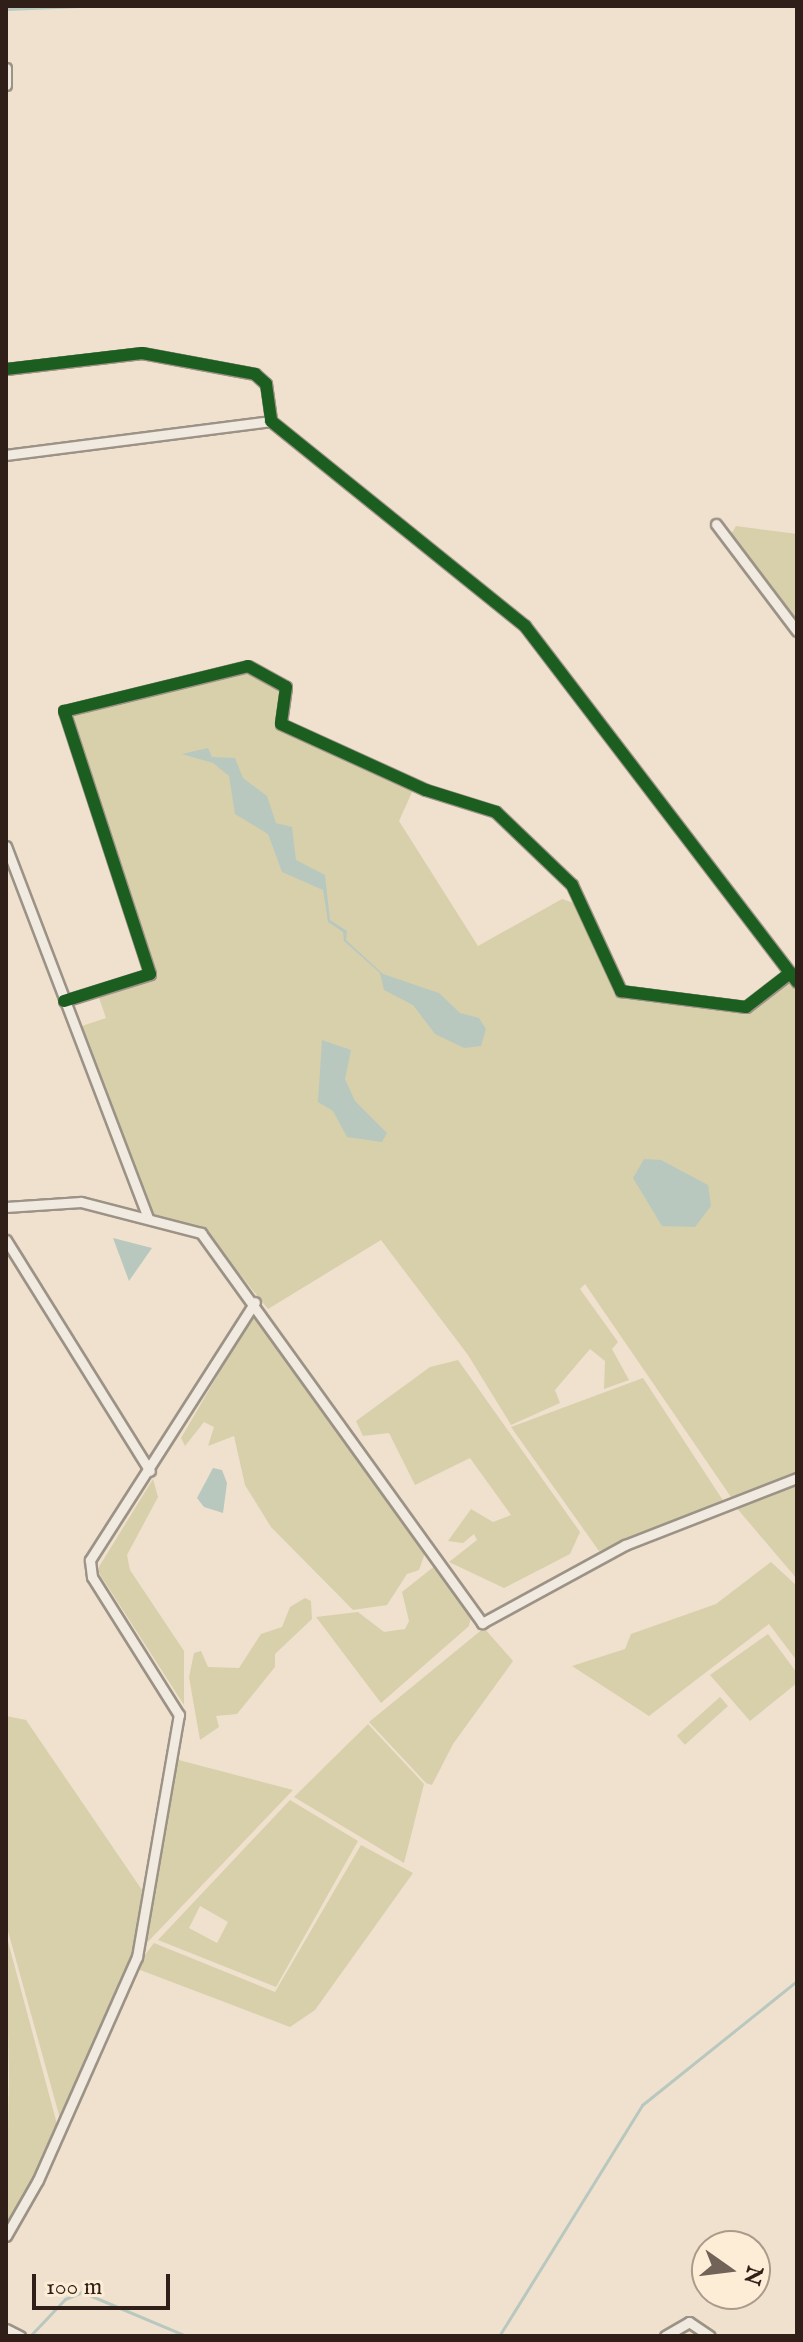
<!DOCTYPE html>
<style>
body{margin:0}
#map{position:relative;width:803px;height:2342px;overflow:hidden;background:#efe1ce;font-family:"IM FELL English",serif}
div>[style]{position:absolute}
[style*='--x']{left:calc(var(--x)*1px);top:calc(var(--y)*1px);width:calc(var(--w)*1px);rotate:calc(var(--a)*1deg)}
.green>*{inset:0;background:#d7d0ab;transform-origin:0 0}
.water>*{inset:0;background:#b8c8bf}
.stream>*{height:3px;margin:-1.5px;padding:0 1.5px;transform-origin:1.5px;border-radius:1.5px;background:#b8c8bf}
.roads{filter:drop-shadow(2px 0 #9c9286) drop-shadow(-2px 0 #9c9286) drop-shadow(0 2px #9c9286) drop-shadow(0 -2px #9c9286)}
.street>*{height:9px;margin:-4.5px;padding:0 4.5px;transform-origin:4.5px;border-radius:4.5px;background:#f1eae0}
.cycleway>*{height:12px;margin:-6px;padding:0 6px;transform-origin:6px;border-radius:6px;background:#1b5e20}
span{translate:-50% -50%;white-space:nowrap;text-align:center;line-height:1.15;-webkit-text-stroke:6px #feedd6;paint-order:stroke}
.frame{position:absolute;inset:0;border:8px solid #2f1f18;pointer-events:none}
.north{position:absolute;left:691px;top:2230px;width:80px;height:80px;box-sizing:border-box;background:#feedd6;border:2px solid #ab9b8a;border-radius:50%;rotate:104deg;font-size:22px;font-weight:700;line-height:32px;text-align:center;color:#2f1f18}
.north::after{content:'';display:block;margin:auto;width:28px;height:36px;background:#726358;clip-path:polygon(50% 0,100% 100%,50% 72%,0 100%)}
.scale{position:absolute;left:32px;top:2274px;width:138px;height:36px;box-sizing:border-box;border:4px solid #2f1f18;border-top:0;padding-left:10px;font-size:24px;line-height:28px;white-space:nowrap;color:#2f1f18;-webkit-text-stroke:6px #feedd6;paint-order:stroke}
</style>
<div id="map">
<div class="green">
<div style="clip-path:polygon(736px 526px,797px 534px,797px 624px,730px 536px)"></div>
<div style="clip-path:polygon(249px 671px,280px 688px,275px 726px,413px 790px,399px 821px,478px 946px,562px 899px,574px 903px,618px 997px,749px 1012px,790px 981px,797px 989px,797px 1473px,731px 1497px,585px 1284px,580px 1289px,618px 1342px,612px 1349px,629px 1380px,604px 1389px,605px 1361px,590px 1349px,555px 1390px,560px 1403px,511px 1425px,468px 1355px,381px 1240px,268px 1309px,204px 1230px,151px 1215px,79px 1027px,106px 1018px,98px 995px,157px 979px,72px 719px,75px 713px)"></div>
<div style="clip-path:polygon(251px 1318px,260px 1318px,425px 1553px,419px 1570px,407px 1574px,387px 1605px,353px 1610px,271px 1527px,245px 1485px,234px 1436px,208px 1446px,214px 1427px,204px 1422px,185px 1446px,181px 1438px)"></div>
<div style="clip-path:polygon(458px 1360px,580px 1532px,570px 1554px,504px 1588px,449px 1562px,477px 1540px,474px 1534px,463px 1543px,448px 1541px,471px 1509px,493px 1522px,511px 1515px,470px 1458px,415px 1485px,389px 1433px,363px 1436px,356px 1421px,430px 1367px)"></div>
<div style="clip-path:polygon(643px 1378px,724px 1502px,599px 1551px,511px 1427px)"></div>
<div style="clip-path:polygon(153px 1479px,158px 1497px,127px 1555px,130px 1570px,184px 1651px,184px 1705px,97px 1570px)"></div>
<div style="clip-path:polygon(797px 1483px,797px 1579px,735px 1506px)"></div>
<div style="clip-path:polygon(771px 1562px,797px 1586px,797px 1661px,769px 1624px,649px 1716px,572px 1666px,625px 1649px,631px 1634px,716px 1604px)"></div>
<div style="clip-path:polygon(436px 1565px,471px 1617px,469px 1626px,381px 1703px,316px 1617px,358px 1612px,384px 1632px,405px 1629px,409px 1621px,402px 1592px)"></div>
<div style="clip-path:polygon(305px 1598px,311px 1601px,312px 1619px,275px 1654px,275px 1667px,237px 1714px,216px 1716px,219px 1727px,200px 1740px,189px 1677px,194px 1653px,201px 1651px,208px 1667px,239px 1668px,261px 1634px,282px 1627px,290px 1607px)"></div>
<div style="clip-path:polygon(484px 1628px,513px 1661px,453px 1744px,432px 1785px,426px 1783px,369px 1722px)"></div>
<div style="clip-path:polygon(768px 1634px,797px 1673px,797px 1683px,750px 1721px,710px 1675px)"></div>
<div style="left:720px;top:1697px;width:12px;height:58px;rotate:48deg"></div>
<div style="clip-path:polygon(6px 1716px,26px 1720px,142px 1890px,134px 1958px,61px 2122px,6px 1924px)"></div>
<div style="clip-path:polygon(368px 1724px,424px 1784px,404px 1863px,294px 1797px)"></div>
<div style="clip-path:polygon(171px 1758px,293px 1790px,140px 1950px)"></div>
<div style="clip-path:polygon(evenodd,290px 1800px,358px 1841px,276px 1987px,158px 1940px,290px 1800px,200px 1906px,228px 1922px,217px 1943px,189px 1928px,200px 1906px)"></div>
<div style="clip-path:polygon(361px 1845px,413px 1873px,315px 2010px,290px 2027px,135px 1968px,154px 1943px,275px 1992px)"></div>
<div style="clip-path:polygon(6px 1934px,58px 2128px,6px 2233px,9px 2078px)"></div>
</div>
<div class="water">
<div style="clip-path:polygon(208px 748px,212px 757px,235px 758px,243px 778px,267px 796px,276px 823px,292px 827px,296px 860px,325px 875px,330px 920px,347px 931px,346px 940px,383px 974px,439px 993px,460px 1013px,479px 1018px,486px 1029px,481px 1046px,464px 1048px,435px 1034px,413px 1005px,384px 990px,380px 973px,344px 941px,343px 932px,328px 922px,323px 890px,282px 872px,268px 834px,235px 814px,229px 776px,213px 763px,182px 754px)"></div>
<div style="clip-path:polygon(322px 1040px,351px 1050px,345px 1079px,355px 1101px,387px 1133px,382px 1142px,347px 1137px,333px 1111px,318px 1102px)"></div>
<div style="clip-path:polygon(644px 1159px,661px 1160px,708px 1185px,711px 1206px,695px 1227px,662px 1226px,633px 1178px)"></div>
<div style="clip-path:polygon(113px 1238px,152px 1248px,129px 1281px)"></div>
<div style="clip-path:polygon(213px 1468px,222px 1470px,227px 1483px,223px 1513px,204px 1507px,197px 1498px)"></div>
</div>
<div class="stream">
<div style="--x:6;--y:9;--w:75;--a:-2.3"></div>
<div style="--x:30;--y:2336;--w:51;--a:-46.6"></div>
<div style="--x:65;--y:2299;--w:18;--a:-22"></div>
<div style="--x:82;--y:2292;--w:113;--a:22.9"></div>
<div style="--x:499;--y:2336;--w:272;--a:-58.2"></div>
<div style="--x:642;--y:2105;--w:198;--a:-38.7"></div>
</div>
<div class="roads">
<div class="street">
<div style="--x:6;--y:68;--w:17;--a:90"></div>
<div style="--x:6;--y:369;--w:137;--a:-6.7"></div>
<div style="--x:142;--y:353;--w:115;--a:10.5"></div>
<div style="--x:255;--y:374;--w:15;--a:42"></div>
<div style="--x:266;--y:384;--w:37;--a:82"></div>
<div style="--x:271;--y:421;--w:326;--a:38.9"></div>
<div style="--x:525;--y:626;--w:448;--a:52.6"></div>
<div style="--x:6;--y:455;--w:267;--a:-7.3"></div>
<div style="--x:716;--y:524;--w:134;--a:52.9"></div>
<div style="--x:6;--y:846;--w:398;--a:69.1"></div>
<div style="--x:64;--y:1001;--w:90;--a:-17.4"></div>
<div style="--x:150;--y:974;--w:277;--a:-108.1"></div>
<div style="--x:64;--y:711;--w:189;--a:-13.7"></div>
<div style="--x:248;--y:666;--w:43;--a:28.9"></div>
<div style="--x:286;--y:687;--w:37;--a:98"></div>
<div style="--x:281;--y:724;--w:159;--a:24.5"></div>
<div style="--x:426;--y:790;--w:73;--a:17.4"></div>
<div style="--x:496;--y:812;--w:105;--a:43.8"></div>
<div style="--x:572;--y:885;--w:117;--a:65.2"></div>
<div style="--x:621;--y:991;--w:126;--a:7.3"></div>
<div style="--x:746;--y:1007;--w:56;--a:-37.7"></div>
<div style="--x:6;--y:1207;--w:75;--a:-3.8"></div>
<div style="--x:81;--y:1202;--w:124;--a:14.5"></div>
<div style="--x:201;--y:1233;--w:481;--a:54.2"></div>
<div style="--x:482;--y:1623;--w:163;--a:-28.6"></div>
<div style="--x:625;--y:1545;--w:185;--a:-21.3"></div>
<div style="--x:6;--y:1240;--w:272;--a:58.1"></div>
<div style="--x:6;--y:2236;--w:64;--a:-60.3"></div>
<div style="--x:38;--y:2180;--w:244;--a:-66.1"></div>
<div style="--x:137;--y:1957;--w:246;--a:-80.2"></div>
<div style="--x:179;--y:1715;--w:163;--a:-122.2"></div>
<div style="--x:92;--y:1577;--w:17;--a:-97"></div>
<div style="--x:90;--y:1560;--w:306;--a:-57.4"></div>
<div style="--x:6;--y:2329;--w:16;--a:27"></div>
<div style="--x:665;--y:2336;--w:28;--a:-30"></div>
<div style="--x:689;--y:2322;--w:25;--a:34"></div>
</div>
</div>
<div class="cycleway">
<div style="--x:6;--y:369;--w:137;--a:-6.7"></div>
<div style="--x:142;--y:353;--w:115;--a:10.5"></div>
<div style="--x:255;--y:374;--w:15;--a:42"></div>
<div style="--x:266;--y:384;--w:37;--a:82"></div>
<div style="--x:271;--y:421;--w:326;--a:38.9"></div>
<div style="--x:525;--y:626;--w:448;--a:52.6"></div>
<div style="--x:64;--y:1001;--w:90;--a:-17.4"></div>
<div style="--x:150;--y:974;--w:277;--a:-108.1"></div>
<div style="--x:64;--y:711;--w:189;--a:-13.7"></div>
<div style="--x:248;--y:666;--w:43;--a:28.9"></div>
<div style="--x:286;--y:687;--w:37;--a:98"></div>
<div style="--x:281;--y:724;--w:159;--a:24.5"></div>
<div style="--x:426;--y:790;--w:73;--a:17.4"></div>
<div style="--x:496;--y:812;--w:105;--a:43.8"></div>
<div style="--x:572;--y:885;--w:117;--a:65.2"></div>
<div style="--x:621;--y:991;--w:126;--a:7.3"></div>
<div style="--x:746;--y:1007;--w:56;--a:-37.7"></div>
</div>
<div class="frame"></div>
<div class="north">N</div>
<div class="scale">100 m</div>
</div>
